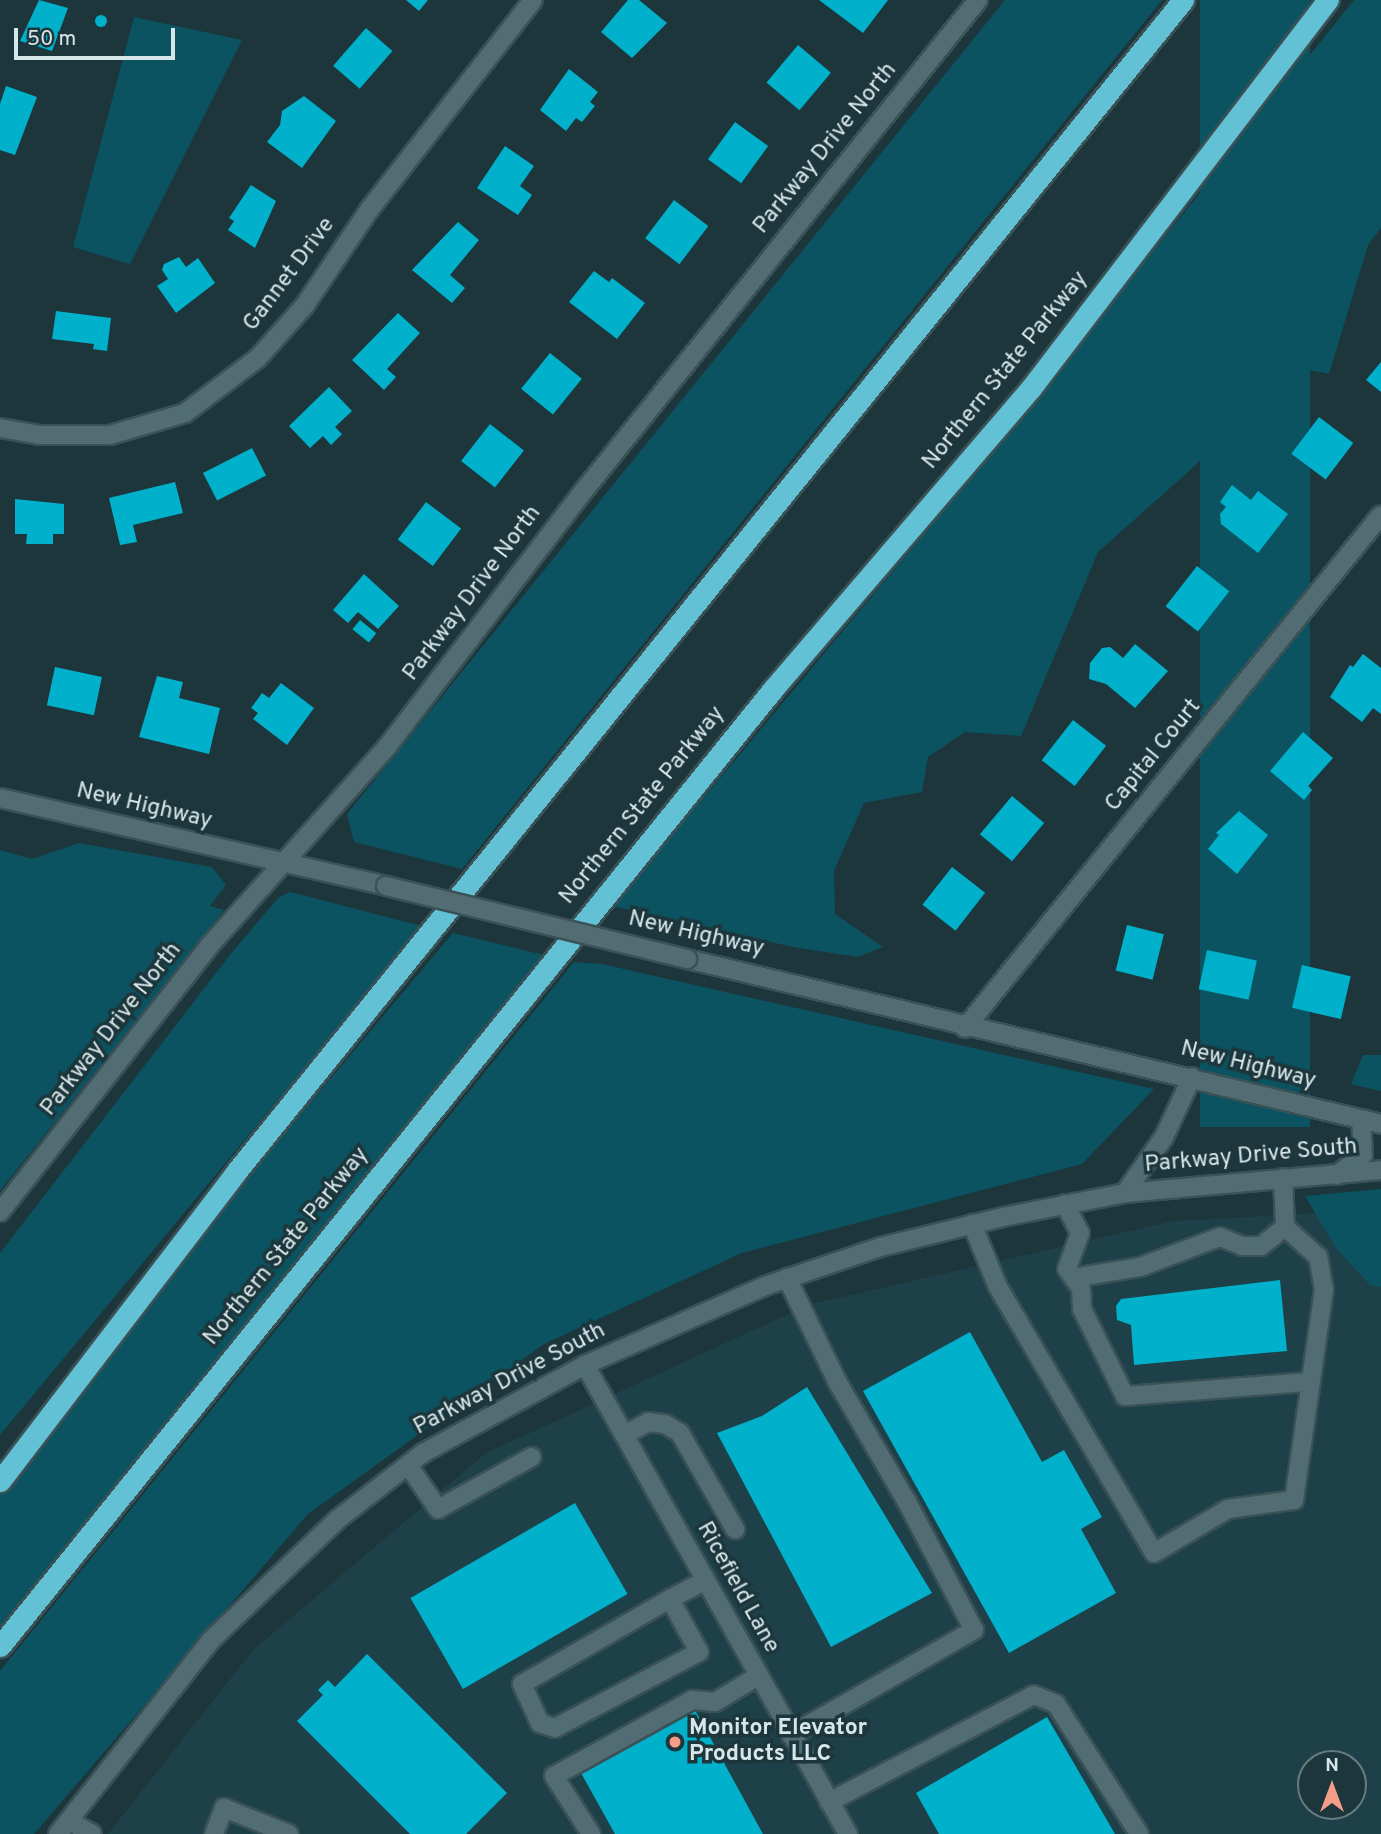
<!DOCTYPE html>
<style>
body{margin:0}
#map{position:relative;width:1381px;height:1834px;overflow:hidden;background:#1c363c;font-family:Overpass,sans-serif}
div>[style]{position:absolute}
[style*='--x']{left:calc(var(--x)*1px);top:calc(var(--y)*1px);width:calc(var(--w)*1px);rotate:calc(var(--a)*1deg)}
.built>*{inset:0;background:#1e4149}
.green>*{inset:0;background:#0b5360;transform-origin:0 0}
.building>*{inset:0;background:#01b0ca;transform-origin:0 0}
.round{border-radius:50%}
.roads{filter:drop-shadow(2px 0 #3a5156) drop-shadow(-2px 0 #3a5156) drop-shadow(0 2px #3a5156) drop-shadow(0 -2px #3a5156)}
.minor>*{height:18px;margin:-9px;padding:0 9px;transform-origin:9px;border-radius:9px;background:#516d73}
.highway>*{height:21px;margin:-10.5px;padding:0 10.5px;transform-origin:10.5px;border-radius:10.5px;background:#62c1d5}
.bridges{filter:drop-shadow(2px 0 #3a5156) drop-shadow(-2px 0 #3a5156) drop-shadow(0 2px #3a5156) drop-shadow(0 -2px #3a5156)}
.minor-bridge>*{height:18px;margin:-9px;padding:0 9px;transform-origin:9px;border-radius:9px;background:#516d73}
.dots>*{width:19px;height:19px;translate:-50% -50%;box-sizing:border-box;border:4px solid #1c363c;border-radius:50%}
span{translate:-50% -50%;white-space:nowrap;text-align:center;line-height:1.15;-webkit-text-stroke:7px #1c363c;paint-order:stroke}
.street-label{font-size:23px;color:#d7e6e9}
.poi-label{font-size:23px;color:#d7e6e9;font-weight:700}
.left{translate:0 -50%;text-align:left}
.north{position:absolute;left:1297px;top:1750px;width:70px;height:70px;box-sizing:border-box;background:#1c363c;border:2px solid #677c81;border-radius:50%;rotate:0deg;font-size:19px;font-weight:700;line-height:28px;text-align:center;color:#d7e6e9}
.north::after{content:'';display:block;margin:auto;width:24px;height:32px;background:#f49e8a;clip-path:polygon(50% 0,100% 100%,50% 72%,0 100%)}
.scale{position:absolute;left:14px;top:28px;width:161px;height:32px;box-sizing:border-box;border:4px solid #d7e6e9;border-top:0;padding-left:9px;font-size:21px;line-height:24px;white-space:nowrap;color:#d7e6e9;-webkit-text-stroke:5px #1c363c;paint-order:stroke}
</style>
<div id="map">
<div class="built">
<div style="clip-path:polygon(evenodd,1381px 1210px,1381px 1834px,108px 1834px,253px 1650px,486px 1453px,808px 1305px,1173px 1221px,1381px 1210px,1311px 1764px,1353px 1764px,1353px 1806px,1311px 1806px,1311px 1764px)"></div>
</div>
<div class="green">
<div style="clip-path:polygon(1005px 0,1162px 0,462px 869px,354px 842px,347px 814px)"></div>
<div style="left:1200px;top:0;width:110px;height:1127px"></div>
<div style="clip-path:polygon(1354px 0,1381px 0,1381px 228px,1368px 245px,1329px 374px,1273px 363px,1197px 464px,1098px 552px,1021px 736px,965px 732px,928px 757px,922px 792px,864px 803px,834px 871px,835px 914px,883px 947px,857px 957px,793px 947px,613px 906px,990px 455px)"></div>
<div style="clip-path:polygon(134px 17px,242px 40px,130px 264px,73px 247px)"></div>
<div style="clip-path:polygon(79px 843px,212px 867px,226px 885px,210px 906px,224px 910px,0 1191px,0 850px,32px 859px)"></div>
<div style="clip-path:polygon(290px 892px,422px 926px,0 1435px,0 1253px,233px 951px,279px 897px)"></div>
<div style="clip-path:polygon(453px 933px,544px 955px,0 1626px,0 1492px,251px 1173px)"></div>
<div style="clip-path:polygon(574px 962px,602px 964px,1154px 1089px,1082px 1164px,742px 1253px,544px 1344px,308px 1514px,34px 1834px,0 1834px,0 1671px)"></div>
<div style="clip-path:polygon(1363px 1055px,1381px 1055px,1381px 1091px,1351px 1084px)"></div>
<div style="clip-path:polygon(1381px 1189px,1381px 1287px,1370px 1285px,1336px 1248px,1305px 1196px)"></div>
</div>
<div class="building">
<div style="clip-path:polygon(39px 0,68px 8px,52px 51px,20px 41px)"></div>
<div style="clip-path:polygon(406px 0,428px 0,419px 11px)"></div>
<div style="clip-path:polygon(628px 0,639px 0,667px 23px,632px 58px,601px 32px)"></div>
<div style="clip-path:polygon(819px 0,888px 0,863px 33px)"></div>
<div class="round" style="left:95px;top:15px;width:12px;height:12px"></div>
<div style="left:366px;top:28px;width:35px;height:50px;rotate:41deg"></div>
<div style="left:798px;top:45px;width:43px;height:49px;rotate:40deg"></div>
<div style="clip-path:polygon(569px 69px,598px 92px,590px 102px,595px 106px,582px 122px,576px 118px,566px 131px,540px 110px)"></div>
<div style="clip-path:polygon(6px 86px,37px 97px,15px 155px,0 150px,0 104px)"></div>
<div style="clip-path:polygon(304px 96px,336px 121px,302px 168px,267px 142px,280px 125px,282px 111px)"></div>
<div style="left:735px;top:122px;width:41px;height:46px;rotate:36deg"></div>
<div style="clip-path:polygon(505px 146px,534px 166px,520px 186px,532px 195px,518px 215px,477px 188px)"></div>
<div style="clip-path:polygon(251px 185px,276px 201px,255px 248px,228px 230px,234px 221px,229px 218px)"></div>
<div style="left:674px;top:200px;width:43px;height:48px;rotate:37deg"></div>
<div style="clip-path:polygon(458px 222px,479px 240px,450px 275px,465px 288px,452px 303px,412px 270px)"></div>
<div style="clip-path:polygon(179px 257px,186px 267px,198px 258px,215px 283px,176px 313px,157px 286px,168px 279px,162px 270px,164px 264px)"></div>
<div style="clip-path:polygon(594px 271px,609px 282px,612px 278px,645px 303px,617px 339px,569px 302px)"></div>
<div style="clip-path:polygon(56px 311px,111px 318px,107px 351px,93px 349px,94px 344px,52px 339px)"></div>
<div style="clip-path:polygon(398px 313px,420px 333px,387px 369px,396px 377px,384px 390px,352px 360px)"></div>
<div style="left:550px;top:353px;width:41px;height:46px;rotate:39deg"></div>
<div style="clip-path:polygon(1381px 362px,1381px 392px,1366px 380px)"></div>
<div style="clip-path:polygon(329px 387px,352px 411px,335px 427px,342px 434px,331px 445px,323px 436px,310px 448px,289px 426px)"></div>
<div style="left:1319px;top:417px;width:43px;height:46px;rotate:37deg"></div>
<div style="left:490px;top:424px;width:43px;height:47px;rotate:38deg"></div>
<div style="left:252px;top:448px;width:31px;height:55px;rotate:63deg"></div>
<div style="clip-path:polygon(175px 482px,183px 513px,133px 525px,137px 542px,120px 545px,109px 498px)"></div>
<div style="clip-path:polygon(1232px 485px,1251px 500px,1258px 491px,1288px 514px,1258px 553px,1221px 524px,1220px 514px,1226px 507px,1220px 502px)"></div>
<div style="clip-path:polygon(15px 499px,64px 504px,64px 534px,53px 534px,53px 544px,26px 544px,27px 534px,15px 534px)"></div>
<div style="left:426px;top:502px;width:44px;height:47px;rotate:37deg"></div>
<div style="left:1197px;top:566px;width:41px;height:51px;rotate:38deg"></div>
<div style="clip-path:polygon(364px 574px,399px 606px,378px 629px,358px 612px,348px 623px,333px 610px)"></div>
<div style="left:360px;top:620px;width:21px;height:12px;rotate:39deg"></div>
<div style="clip-path:polygon(1135px 644px,1168px 671px,1135px 708px,1106px 684px,1089px 679px,1090px 663px,1102px 648px,1110px 647px,1123px 658px)"></div>
<div style="clip-path:polygon(1363px 654px,1381px 668px,1381px 714px,1373px 708px,1362px 722px,1330px 697px,1350px 665px,1353px 667px)"></div>
<div style="left:55px;top:667px;width:48px;height:39px;rotate:12deg"></div>
<div style="clip-path:polygon(157px 676px,183px 682px,179px 698px,220px 708px,209px 754px,139px 737px)"></div>
<div style="clip-path:polygon(281px 683px,314px 708px,287px 745px,253px 719px,258px 713px,251px 708px,262px 693px,269px 698px)"></div>
<div style="left:1073px;top:720px;width:42px;height:51px;rotate:38deg"></div>
<div style="clip-path:polygon(1303px 732px,1333px 758px,1308px 786px,1312px 790px,1304px 800px,1270px 771px)"></div>
<div style="left:1012px;top:796px;width:42px;height:50px;rotate:40deg"></div>
<div style="clip-path:polygon(1239px 811px,1268px 835px,1237px 874px,1208px 849px,1219px 835px,1216px 833px)"></div>
<div style="left:952px;top:867px;width:42px;height:48px;rotate:38deg"></div>
<div style="left:1127px;top:925px;width:38px;height:47px;rotate:14deg"></div>
<div style="left:1207px;top:950px;width:51px;height:40px;rotate:12deg"></div>
<div style="left:1302px;top:965px;width:50px;height:44px;rotate:13deg"></div>
<div style="clip-path:polygon(1280px 1280px,1287px 1351px,1134px 1365px,1131px 1325px,1117px 1320px,1116px 1306px,1121px 1299px)"></div>
<div style="clip-path:polygon(970px 1332px,1042px 1462px,1064px 1450px,1102px 1517px,1081px 1529px,1116px 1593px,1009px 1653px,863px 1391px)"></div>
<div style="clip-path:polygon(807px 1387px,932px 1593px,831px 1647px,717px 1433px,762px 1416px)"></div>
<div style="left:575px;top:1503px;width:105px;height:190px;rotate:60deg"></div>
<div style="clip-path:polygon(367px 1654px,507px 1793px,466px 1834px,410px 1834px,297px 1721px,323px 1695px,318px 1690px,328px 1680px,335px 1687px)"></div>
<div style="clip-path:polygon(695px 1710px,763px 1834px,615px 1834px,581px 1773px)"></div>
<div style="clip-path:polygon(1047px 1717px,1115px 1834px,939px 1834px,916px 1793px)"></div>
</div>
<div class="roads">
<div class="minor">
<div style="--x:0;--y:428;--w:41;--a:9.9"></div>
<div style="--x:40;--y:435;--w:70;--a:0"></div>
<div style="--x:110;--y:435;--w:78;--a:-16.3"></div>
<div style="--x:185;--y:413;--w:91;--a:-37"></div>
<div style="--x:258;--y:358;--w:71;--a:-48.4"></div>
<div style="--x:305;--y:305;--w:115;--a:-56"></div>
<div style="--x:369;--y:210;--w:266;--a:-52"></div>
<div style="--x:0;--y:798;--w:396;--a:12.8"></div>
<div style="--x:687;--y:959;--w:713;--a:13.37"></div>
<div style="--x:965;--y:1028;--w:660;--a:-50.96"></div>
<div style="--x:1337;--y:1175;--w:33;--a:-38"></div>
<div style="--x:1363;--y:1155;--w:36;--a:-93"></div>
<div style="--x:1125;--y:1193;--w:68;--a:-55.1"></div>
<div style="--x:1164;--y:1137;--w:66;--a:-65"></div>
<div style="--x:1065;--y:1204;--w:33;--a:63"></div>
<div style="--x:1080;--y:1233;--w:38;--a:110"></div>
<div style="--x:1067;--y:1269;--w:24;--a:54"></div>
<div style="--x:1081;--y:1288;--w:21;--a:87"></div>
<div style="--x:1082;--y:1309;--w:97;--a:63.7"></div>
<div style="--x:1125;--y:1396;--w:185;--a:-4.4"></div>
<div style="--x:0;--y:1212;--w:338;--a:-51.8"></div>
<div style="--x:209;--y:946;--w:267;--a:-48.2"></div>
<div style="--x:387;--y:747;--w:320;--a:-52.5"></div>
<div style="--x:582;--y:493;--w:632;--a:-51.23"></div>
<div style="--x:972;--y:1224;--w:68;--a:67.6"></div>
<div style="--x:998;--y:1287;--w:308;--a:59.6"></div>
<div style="--x:1154;--y:1553;--w:86;--a:-30.7"></div>
<div style="--x:1228;--y:1509;--w:67;--a:-7.8"></div>
<div style="--x:1294;--y:1500;--w:212;--a:-81.9"></div>
<div style="--x:1324;--y:1290;--w:34;--a:-100"></div>
<div style="--x:1318;--y:1257;--w:45;--a:-137.7"></div>
<div style="--x:1285;--y:1227;--w:49;--a:-92.3"></div>
<div style="--x:787;--y:1278;--w:117;--a:64.1"></div>
<div style="--x:838;--y:1383;--w:138;--a:59.9"></div>
<div style="--x:907;--y:1502;--w:144;--a:62.4"></div>
<div style="--x:974;--y:1630;--w:211;--a:150.2"></div>
<div style="--x:1074;--y:1278;--w:67;--a:-9.5"></div>
<div style="--x:1140;--y:1267;--w:85;--a:-20.6"></div>
<div style="--x:1220;--y:1237;--w:24;--a:22"></div>
<div style="--x:1242;--y:1246;--w:19;--a:0"></div>
<div style="--x:1261;--y:1246;--w:31;--a:-38"></div>
<div style="--x:585;--y:1365;--w:538;--a:60.72"></div>
<div style="--x:624;--y:1435;--w:27;--a:-28"></div>
<div style="--x:648;--y:1422;--w:17;--a:7"></div>
<div style="--x:665;--y:1424;--w:17;--a:31"></div>
<div style="--x:680;--y:1433;--w:111;--a:60.2"></div>
<div style="--x:408;--y:1465;--w:53;--a:55.7"></div>
<div style="--x:438;--y:1509;--w:107;--a:-29"></div>
<div style="--x:670;--y:1599;--w:60;--a:61.3"></div>
<div style="--x:699;--y:1652;--w:163;--a:152.2"></div>
<div style="--x:555;--y:1728;--w:16;--a:-162"></div>
<div style="--x:540;--y:1723;--w:43;--a:-114.8"></div>
<div style="--x:522;--y:1684;--w:171;--a:-29.9"></div>
<div style="--x:670;--y:1599;--w:40;--a:-28"></div>
<div style="--x:829;--y:1802;--w:231;--a:-27.6"></div>
<div style="--x:1034;--y:1695;--w:24;--a:22"></div>
<div style="--x:1056;--y:1704;--w:154;--a:57.4"></div>
<div style="--x:69;--y:1821;--w:26;--a:29"></div>
<div style="--x:58;--y:1834;--w:247;--a:-51.7"></div>
<div style="--x:211;--y:1640;--w:175;--a:-43.6"></div>
<div style="--x:338;--y:1519;--w:108;--a:-37.8"></div>
<div style="--x:423;--y:1453;--w:184;--a:-28.5"></div>
<div style="--x:585;--y:1365;--w:197;--a:-23.7"></div>
<div style="--x:765;--y:1286;--w:121;--a:-18.7"></div>
<div style="--x:880;--y:1247;--w:127;--a:-13.7"></div>
<div style="--x:1003;--y:1217;--w:124;--a:-11.1"></div>
<div style="--x:1125;--y:1193;--w:257;--a:-5.1"></div>
<div style="--x:214;--y:1834;--w:28;--a:-69"></div>
<div style="--x:224;--y:1808;--w:70;--a:21.8"></div>
<div style="--x:591;--y:1834;--w:69;--a:-122.5"></div>
<div style="--x:554;--y:1776;--w:158;--a:-28.8"></div>
<div style="--x:692;--y:1700;--w:23;--a:5"></div>
<div style="--x:715;--y:1702;--w:50;--a:-31.2"></div>
</div>
<div class="highway">
<div style="--x:0;--y:1481;--w:389;--a:-52.6"></div>
<div style="--x:236;--y:1172;--w:1507;--a:-51.06"></div>
<div style="--x:0;--y:1646;--w:1230;--a:-51.07"></div>
<div style="--x:773;--y:689;--w:396;--a:-49.4"></div>
<div style="--x:1031;--y:388;--w:489;--a:-52.6"></div>
</div>
</div>
<div class="bridges">
<div class="minor-bridge">
<div style="--x:386;--y:886;--w:310;--a:13.6"></div>
</div>
</div>
<div class="dots">
<div style="left:675px;top:1742px;background:#f49e8a"></div>
</div>
<div class="street-label">
<span style="left:826px;top:149px;rotate:-51deg">Parkway Drive North</span>
<span style="left:290px;top:275px;rotate:-53deg">Gannet Drive</span>
<span style="left:1006px;top:371px;rotate:-51deg">Northern State Parkway</span>
<span style="left:473px;top:594px;rotate:-53deg">Parkway Drive North</span>
<span style="left:1154px;top:756px;rotate:-51deg">Capital Court</span>
<span style="left:643px;top:806px;rotate:-51deg">Northern State Parkway</span>
<span style="left:144px;top:807px;rotate:13deg">New Highway</span>
<span style="left:696px;top:935px;rotate:13deg">New Highway</span>
<span style="left:112px;top:1030px;rotate:-52deg">Parkway Drive North</span>
<span style="left:1248px;top:1066px;rotate:14deg">New Highway</span>
<span style="left:1251px;top:1157px;rotate:-5deg">Parkway Drive South</span>
<span style="left:287px;top:1247px;rotate:-51deg">Northern State Parkway</span>
<span style="left:510px;top:1380px;rotate:-28deg">Parkway Drive South</span>
<span style="left:737px;top:1588px;rotate:61deg">Ricefield Lane</span>
</div>
<div class="poi-label">
<span class="left" style="left:689px;top:1742px">Monitor Elevator<br>Products LLC</span>
</div>
<div class="north">N</div>
<div class="scale">50 m</div>
</div>
